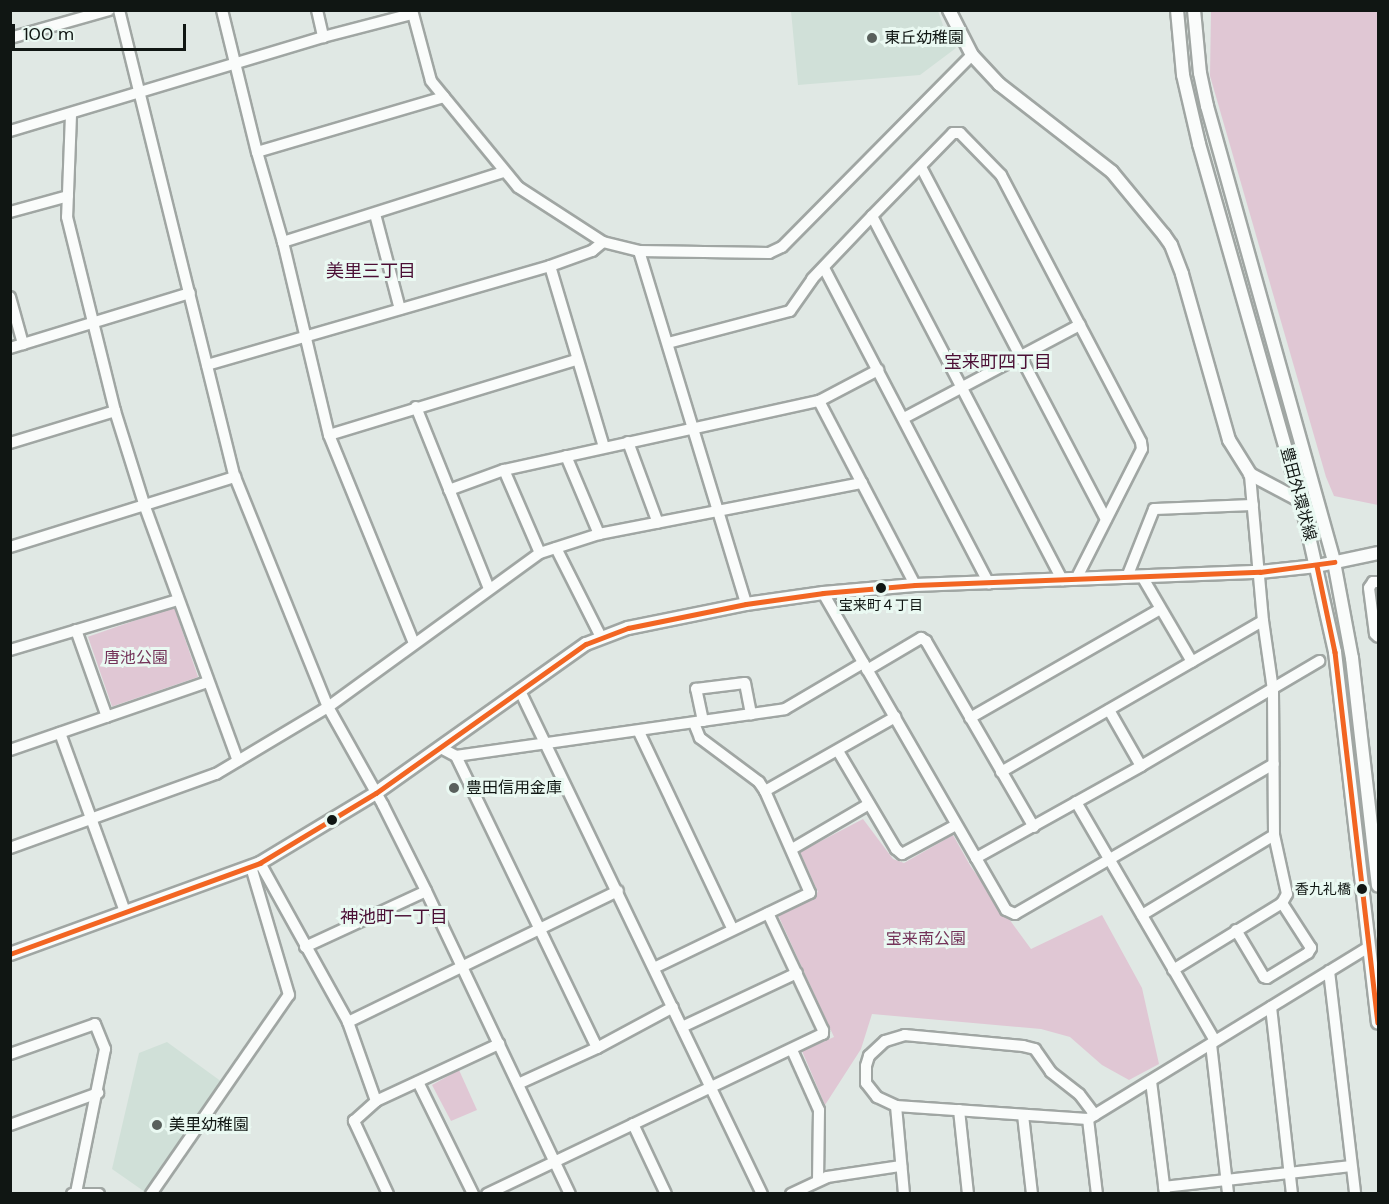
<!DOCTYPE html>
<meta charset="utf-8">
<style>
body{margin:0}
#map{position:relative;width:1389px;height:1204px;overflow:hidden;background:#e0e8e4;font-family:"DM Sans","Noto Sans JP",sans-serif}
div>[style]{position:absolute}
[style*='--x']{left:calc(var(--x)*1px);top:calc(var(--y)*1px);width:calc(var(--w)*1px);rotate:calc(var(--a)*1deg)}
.built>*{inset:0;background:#d0e0d8}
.green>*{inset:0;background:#e0c7d4;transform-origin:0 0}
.roads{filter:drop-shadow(2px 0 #a0a6a3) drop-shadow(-2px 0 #a0a6a3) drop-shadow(0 2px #a0a6a3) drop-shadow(0 -2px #a0a6a3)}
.minor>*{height:10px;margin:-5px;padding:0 5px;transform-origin:5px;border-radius:5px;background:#fafcfb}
.tertiary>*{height:12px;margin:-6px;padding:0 6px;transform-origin:6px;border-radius:6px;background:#fafcfb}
.bus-1>*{height:4.5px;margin:-2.25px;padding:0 2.25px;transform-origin:2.25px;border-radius:2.25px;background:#f26522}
.dots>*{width:16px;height:16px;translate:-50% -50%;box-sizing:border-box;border:3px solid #eaf9f2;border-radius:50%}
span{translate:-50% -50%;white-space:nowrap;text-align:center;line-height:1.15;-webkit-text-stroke:6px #eaf9f2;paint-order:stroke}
.bus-label{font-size:14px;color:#101613}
.right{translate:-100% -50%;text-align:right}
.poi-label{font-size:16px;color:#101613}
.left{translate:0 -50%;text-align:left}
.street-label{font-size:16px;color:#101613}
.park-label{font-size:16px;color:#743359}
.neighbourhood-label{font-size:18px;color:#4b0f35}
.frame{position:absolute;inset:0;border:12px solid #101613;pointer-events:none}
.scale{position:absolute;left:12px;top:24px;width:174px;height:27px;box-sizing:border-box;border:3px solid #101613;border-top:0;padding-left:8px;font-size:18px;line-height:21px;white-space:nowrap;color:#101613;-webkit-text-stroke:4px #eaf9f2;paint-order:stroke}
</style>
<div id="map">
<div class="built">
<div style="clip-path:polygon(791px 11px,938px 11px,944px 28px,956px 48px,920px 75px,798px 85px)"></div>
<div style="clip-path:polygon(167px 1042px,222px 1082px,145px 1192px,112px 1169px,139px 1053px)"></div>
</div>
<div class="green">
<div style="clip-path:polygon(1211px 11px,1378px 11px,1378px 505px,1334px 496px,1326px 477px,1210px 76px)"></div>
<div style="left:174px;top:607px;width:74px;height:91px;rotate:71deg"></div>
<div style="clip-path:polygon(863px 819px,893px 859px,904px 863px,953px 835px,971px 867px,1031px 949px,1102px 915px,1142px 988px,1159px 1064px,1129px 1080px,1102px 1065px,1070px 1037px,1041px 1029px,872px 1014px,861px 1049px,825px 1105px,802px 1051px,834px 1037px,778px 915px,818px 892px,800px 852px)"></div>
<div style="clip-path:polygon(459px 1070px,477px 1110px,451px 1121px,432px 1085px)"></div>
</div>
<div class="roads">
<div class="minor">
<div style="--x:119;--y:10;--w:481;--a:76.1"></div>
<div style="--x:235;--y:477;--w:248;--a:68"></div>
<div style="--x:328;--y:707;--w:112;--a:60.7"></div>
<div style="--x:383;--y:805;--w:96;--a:63.4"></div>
<div style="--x:426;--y:891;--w:335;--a:64.6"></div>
<div style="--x:222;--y:10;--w:146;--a:76.2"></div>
<div style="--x:257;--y:152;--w:94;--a:73.9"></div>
<div style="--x:283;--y:242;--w:198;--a:76.6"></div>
<div style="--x:329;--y:435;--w:225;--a:67.8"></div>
<div style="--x:317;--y:10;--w:28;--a:77"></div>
<div style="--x:412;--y:10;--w:73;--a:75"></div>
<div style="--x:431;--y:81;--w:137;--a:50.6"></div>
<div style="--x:518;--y:187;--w:101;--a:32.9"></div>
<div style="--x:603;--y:242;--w:37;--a:14"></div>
<div style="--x:639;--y:251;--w:130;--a:0.9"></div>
<div style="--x:769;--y:253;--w:14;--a:-25"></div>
<div style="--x:782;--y:247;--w:270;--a:-45.3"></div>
<div style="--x:10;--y:38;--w:103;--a:-15.8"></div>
<div style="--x:71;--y:115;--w:102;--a:92.2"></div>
<div style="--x:67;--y:217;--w:200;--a:76.1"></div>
<div style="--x:115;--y:411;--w:101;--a:72.6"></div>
<div style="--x:145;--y:507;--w:270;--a:69.9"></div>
<div style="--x:10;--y:131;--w:327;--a:-16.7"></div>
<div style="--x:323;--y:37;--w:92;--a:-14.5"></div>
<div style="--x:257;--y:152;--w:195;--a:-16.4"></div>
<div style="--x:921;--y:167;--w:398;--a:62.3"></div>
<div style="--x:10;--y:212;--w:60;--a:-15.4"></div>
<div style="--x:375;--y:214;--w:98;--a:75.3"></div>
<div style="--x:872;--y:216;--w:411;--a:62.4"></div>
<div style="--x:283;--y:242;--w:232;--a:-17.6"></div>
<div style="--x:639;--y:251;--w:369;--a:73.1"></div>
<div style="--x:550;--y:266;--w:189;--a:73.4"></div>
<div style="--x:824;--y:268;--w:356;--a:62.4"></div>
<div style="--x:10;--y:297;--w:49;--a:74.5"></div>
<div style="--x:668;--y:343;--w:126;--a:-14.7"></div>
<div style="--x:790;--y:311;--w:39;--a:-55"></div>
<div style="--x:812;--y:279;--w:87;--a:-46.4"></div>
<div style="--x:872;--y:216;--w:116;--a:-45.7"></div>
<div style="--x:953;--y:133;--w:7;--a:0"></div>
<div style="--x:960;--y:133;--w:59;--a:45.7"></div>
<div style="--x:1001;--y:175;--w:301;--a:62.3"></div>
<div style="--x:1141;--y:442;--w:7;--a:82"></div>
<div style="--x:1142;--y:449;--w:146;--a:116.9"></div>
<div style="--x:10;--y:348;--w:188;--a:-17"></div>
<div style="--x:207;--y:365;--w:357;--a:-16.1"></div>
<div style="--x:550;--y:266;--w:45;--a:-19.7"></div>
<div style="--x:592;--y:251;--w:14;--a:-39"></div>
<div style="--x:819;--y:401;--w:208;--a:62.4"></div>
<div style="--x:416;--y:407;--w:196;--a:68.1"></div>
<div style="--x:904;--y:418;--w:199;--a:-27.9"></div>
<div style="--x:329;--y:435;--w:258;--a:-16.9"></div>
<div style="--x:628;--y:442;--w:86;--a:69.7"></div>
<div style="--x:10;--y:443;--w:110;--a:-16.9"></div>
<div style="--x:566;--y:456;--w:85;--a:67.1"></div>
<div style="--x:504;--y:470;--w:90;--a:66.6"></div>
<div style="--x:449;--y:490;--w:59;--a:-20"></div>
<div style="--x:504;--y:470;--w:322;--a:-12.4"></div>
<div style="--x:819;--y:401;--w:67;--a:-27.7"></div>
<div style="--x:10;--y:547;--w:236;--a:-17.3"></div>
<div style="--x:556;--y:548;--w:100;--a:63.2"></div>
<div style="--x:1127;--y:577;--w:73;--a:-68.3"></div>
<div style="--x:1154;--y:509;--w:99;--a:-2.3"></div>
<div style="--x:1143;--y:578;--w:97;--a:59.7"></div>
<div style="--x:1378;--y:582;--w:5;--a:180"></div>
<div style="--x:1373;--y:582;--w:7;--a:124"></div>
<div style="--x:1369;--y:588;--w:46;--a:82.6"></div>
<div style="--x:1375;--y:634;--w:4;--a:45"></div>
<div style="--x:823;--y:593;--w:306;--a:60"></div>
<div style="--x:976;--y:858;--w:189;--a:-29.1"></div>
<div style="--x:1141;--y:766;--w:207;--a:-30.5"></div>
<div style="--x:76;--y:630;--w:92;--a:70.4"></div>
<div style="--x:10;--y:650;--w:175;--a:-16.6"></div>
<div style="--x:867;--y:670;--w:63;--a:-30.7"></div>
<div style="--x:921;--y:638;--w:6;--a:31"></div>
<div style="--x:926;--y:641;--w:215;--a:59.9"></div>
<div style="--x:520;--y:691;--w:558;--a:64.31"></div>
<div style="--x:1109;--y:710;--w:64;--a:60.3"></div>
<div style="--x:970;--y:718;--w:219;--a:-29.8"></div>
<div style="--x:703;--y:721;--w:33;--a:-102"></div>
<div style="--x:696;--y:689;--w:49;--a:-7"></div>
<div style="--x:745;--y:683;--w:32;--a:79"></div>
<div style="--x:639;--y:732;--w:217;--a:64.6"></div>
<div style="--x:60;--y:733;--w:190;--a:70"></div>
<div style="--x:441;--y:748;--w:17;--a:28"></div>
<div style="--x:456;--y:756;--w:332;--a:-8.1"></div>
<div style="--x:785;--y:709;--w:91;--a:-30.5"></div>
<div style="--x:10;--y:750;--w:208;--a:-19"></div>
<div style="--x:838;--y:751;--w:114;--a:59.4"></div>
<div style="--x:896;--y:849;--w:8;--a:40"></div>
<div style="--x:902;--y:854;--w:61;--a:-28.2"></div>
<div style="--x:456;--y:756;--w:324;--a:64.2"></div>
<div style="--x:1001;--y:772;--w:302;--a:-30"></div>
<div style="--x:765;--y:791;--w:150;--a:-29.6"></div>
<div style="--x:1076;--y:802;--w:276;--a:59.8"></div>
<div style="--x:10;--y:848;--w:219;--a:-19.8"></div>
<div style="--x:216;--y:774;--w:131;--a:-30.9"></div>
<div style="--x:328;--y:707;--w:262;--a:-36"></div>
<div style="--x:540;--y:553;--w:62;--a:-17.9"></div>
<div style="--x:599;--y:534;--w:268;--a:-11"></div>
<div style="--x:792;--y:849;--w:89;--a:-30.3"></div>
<div style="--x:976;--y:858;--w:60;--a:60"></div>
<div style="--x:1006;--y:910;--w:10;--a:24"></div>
<div style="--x:1015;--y:914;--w:299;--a:-30.1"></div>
<div style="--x:260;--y:863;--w:182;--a:61"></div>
<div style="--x:348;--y:1022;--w:84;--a:70.5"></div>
<div style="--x:1142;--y:915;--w:154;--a:-31.2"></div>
<div style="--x:1236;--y:930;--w:55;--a:59.2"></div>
<div style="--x:1264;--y:977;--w:3;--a:18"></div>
<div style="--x:1267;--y:978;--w:48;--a:-31.4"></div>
<div style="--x:1308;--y:953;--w:6;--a:-59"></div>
<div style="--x:1311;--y:948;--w:54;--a:-122.8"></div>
<div style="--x:305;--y:947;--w:133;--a:-24.8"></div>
<div style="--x:654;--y:968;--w:173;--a:-25.7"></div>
<div style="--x:810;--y:893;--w:111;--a:-113.8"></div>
<div style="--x:765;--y:791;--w:11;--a:-124"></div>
<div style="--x:759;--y:782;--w:74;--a:-143.3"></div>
<div style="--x:700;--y:738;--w:16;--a:-112"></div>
<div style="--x:1173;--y:970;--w:128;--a:-31.6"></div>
<div style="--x:1282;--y:903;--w:10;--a:-61"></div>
<div style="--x:1287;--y:894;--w:60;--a:-102.4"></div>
<div style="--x:1274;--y:835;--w:145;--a:-90.4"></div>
<div style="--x:1273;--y:690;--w:70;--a:-98.2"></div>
<div style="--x:1263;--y:621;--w:148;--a:-95.1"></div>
<div style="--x:1329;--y:971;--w:225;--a:83.3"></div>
<div style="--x:1271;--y:1007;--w:188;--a:83.6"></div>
<div style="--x:348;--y:1022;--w:300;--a:-25.9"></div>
<div style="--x:682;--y:1027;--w:127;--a:-25.2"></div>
<div style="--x:1211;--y:1044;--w:151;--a:83.5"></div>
<div style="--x:792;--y:1050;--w:66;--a:65.8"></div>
<div style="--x:819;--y:1110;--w:71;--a:90.8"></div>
<div style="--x:10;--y:1054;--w:90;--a:-19.4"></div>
<div style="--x:95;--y:1024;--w:27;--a:68"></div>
<div style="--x:105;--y:1049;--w:147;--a:101.4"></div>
<div style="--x:1151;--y:1081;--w:113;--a:82.9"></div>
<div style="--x:418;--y:1082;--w:125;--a:63.8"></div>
<div style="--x:518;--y:1084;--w:87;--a:-24.5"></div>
<div style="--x:597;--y:1048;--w:86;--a:-28.3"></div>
<div style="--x:896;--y:1106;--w:88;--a:84.8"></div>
<div style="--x:959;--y:1110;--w:84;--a:83.9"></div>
<div style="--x:1023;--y:1115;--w:80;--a:83.5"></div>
<div style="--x:1095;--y:1115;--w:26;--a:-127"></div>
<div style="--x:1079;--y:1094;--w:36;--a:-142"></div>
<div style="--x:1051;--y:1072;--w:28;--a:-125"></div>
<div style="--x:1035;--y:1049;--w:12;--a:-166"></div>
<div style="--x:1023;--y:1046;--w:119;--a:-174.7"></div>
<div style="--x:905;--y:1035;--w:21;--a:163"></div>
<div style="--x:885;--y:1041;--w:22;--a:137"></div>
<div style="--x:869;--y:1056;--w:10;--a:107"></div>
<div style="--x:866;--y:1066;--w:17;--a:90"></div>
<div style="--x:866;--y:1083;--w:18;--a:52"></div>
<div style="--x:877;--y:1097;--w:21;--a:25"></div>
<div style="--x:896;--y:1106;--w:192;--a:3.9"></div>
<div style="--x:1088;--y:1119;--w:329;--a:-31.5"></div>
<div style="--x:1088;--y:1119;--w:76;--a:83.2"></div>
<div style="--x:633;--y:1124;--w:77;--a:64.8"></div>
<div style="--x:10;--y:1125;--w:94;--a:-20"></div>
<div style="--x:1164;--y:1187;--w:188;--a:-6.4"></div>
<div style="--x:72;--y:1194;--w:27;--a:0"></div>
<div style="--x:151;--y:1194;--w:242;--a:-55.3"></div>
<div style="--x:289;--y:995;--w:134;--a:-106.5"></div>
<div style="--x:388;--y:1194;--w:81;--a:-115"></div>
<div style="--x:354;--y:1121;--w:30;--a:-42"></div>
<div style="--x:376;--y:1101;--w:136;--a:-24.9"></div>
<div style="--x:487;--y:1194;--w:372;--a:-25.5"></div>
<div style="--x:823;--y:1034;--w:4;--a:-90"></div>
<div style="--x:823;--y:1030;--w:129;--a:-115.2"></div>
<div style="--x:791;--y:1194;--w:40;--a:-25"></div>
<div style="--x:827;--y:1177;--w:75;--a:-8.5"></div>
</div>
<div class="tertiary">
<div style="--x:949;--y:10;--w:51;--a:62.9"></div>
<div style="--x:972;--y:55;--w:40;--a:47"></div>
<div style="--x:999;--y:84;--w:143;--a:37.9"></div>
<div style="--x:1112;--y:172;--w:82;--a:50.5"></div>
<div style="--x:1164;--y:235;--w:12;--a:55"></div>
<div style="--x:1171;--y:245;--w:31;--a:69"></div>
<div style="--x:1182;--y:274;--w:173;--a:74.2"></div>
<div style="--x:1229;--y:440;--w:40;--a:58"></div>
<div style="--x:1250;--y:474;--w:58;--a:27.9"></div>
<div style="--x:1177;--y:10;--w:65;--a:84.7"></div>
<div style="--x:1183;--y:75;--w:71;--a:76.9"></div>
<div style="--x:1199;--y:144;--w:371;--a:74.1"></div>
<div style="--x:1301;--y:501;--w:155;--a:77.3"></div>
<div style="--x:1335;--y:652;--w:373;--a:83.4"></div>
<div style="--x:1194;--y:10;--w:63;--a:84.6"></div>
<div style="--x:1200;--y:73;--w:34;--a:78"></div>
<div style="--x:1207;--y:106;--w:473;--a:74.4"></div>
<div style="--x:1334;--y:562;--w:98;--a:79.4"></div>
<div style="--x:1352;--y:658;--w:229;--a:83.5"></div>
<div style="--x:10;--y:954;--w:266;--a:-20"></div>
<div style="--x:260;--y:863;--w:135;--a:-31.1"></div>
<div style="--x:376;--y:793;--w:257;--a:-35.4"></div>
<div style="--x:586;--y:644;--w:45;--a:-20.9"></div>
<div style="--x:628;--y:628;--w:120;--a:-11.5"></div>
<div style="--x:746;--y:604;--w:78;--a:-8.1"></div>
<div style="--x:823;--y:593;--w:92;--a:-5"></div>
<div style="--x:915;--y:585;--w:345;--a:-2.2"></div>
<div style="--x:1260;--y:572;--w:57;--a:-6"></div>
<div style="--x:1317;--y:566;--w:62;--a:-12"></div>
</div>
</div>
<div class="bus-1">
<div style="--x:1317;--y:566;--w:88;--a:78.2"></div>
<div style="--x:1335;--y:652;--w:373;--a:83.4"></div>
<div style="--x:10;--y:954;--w:266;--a:-20"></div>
<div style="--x:260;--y:863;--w:135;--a:-31.1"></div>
<div style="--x:376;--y:793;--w:257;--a:-35.4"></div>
<div style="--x:586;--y:644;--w:45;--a:-20.9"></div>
<div style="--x:628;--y:628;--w:120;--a:-11.5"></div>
<div style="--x:746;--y:604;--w:78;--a:-8.1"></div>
<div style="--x:823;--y:593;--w:92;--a:-5"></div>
<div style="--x:915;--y:585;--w:345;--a:-2.2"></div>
<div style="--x:1260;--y:572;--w:75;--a:-7.7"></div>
</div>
<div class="dots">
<div style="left:872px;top:38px;background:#59605c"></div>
<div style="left:881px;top:588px;background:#101613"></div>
<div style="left:454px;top:788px;background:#59605c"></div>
<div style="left:332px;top:820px;background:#101613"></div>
<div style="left:1362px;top:889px;background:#101613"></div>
<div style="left:157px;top:1125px;background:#59605c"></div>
</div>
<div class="bus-label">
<span style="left:881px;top:605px">宝来町４丁目</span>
<span class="right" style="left:1351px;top:889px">香九礼橋</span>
</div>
<div class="poi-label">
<span class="left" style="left:884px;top:38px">東丘幼稚園</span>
<span class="left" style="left:466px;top:788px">豊田信用金庫</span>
<span class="left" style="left:169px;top:1125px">美里幼稚園</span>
</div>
<div class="street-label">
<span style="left:1298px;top:494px;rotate:75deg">豊田外環状線</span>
</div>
<div class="park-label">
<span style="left:136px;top:658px">唐池公園</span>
<span style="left:926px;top:939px">宝来南公園</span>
</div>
<div class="neighbourhood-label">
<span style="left:371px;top:271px">美里三丁目</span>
<span style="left:998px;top:362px">宝来町四丁目</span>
<span style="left:394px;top:917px">神池町一丁目</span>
</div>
<div class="frame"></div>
<div class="scale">100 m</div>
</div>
